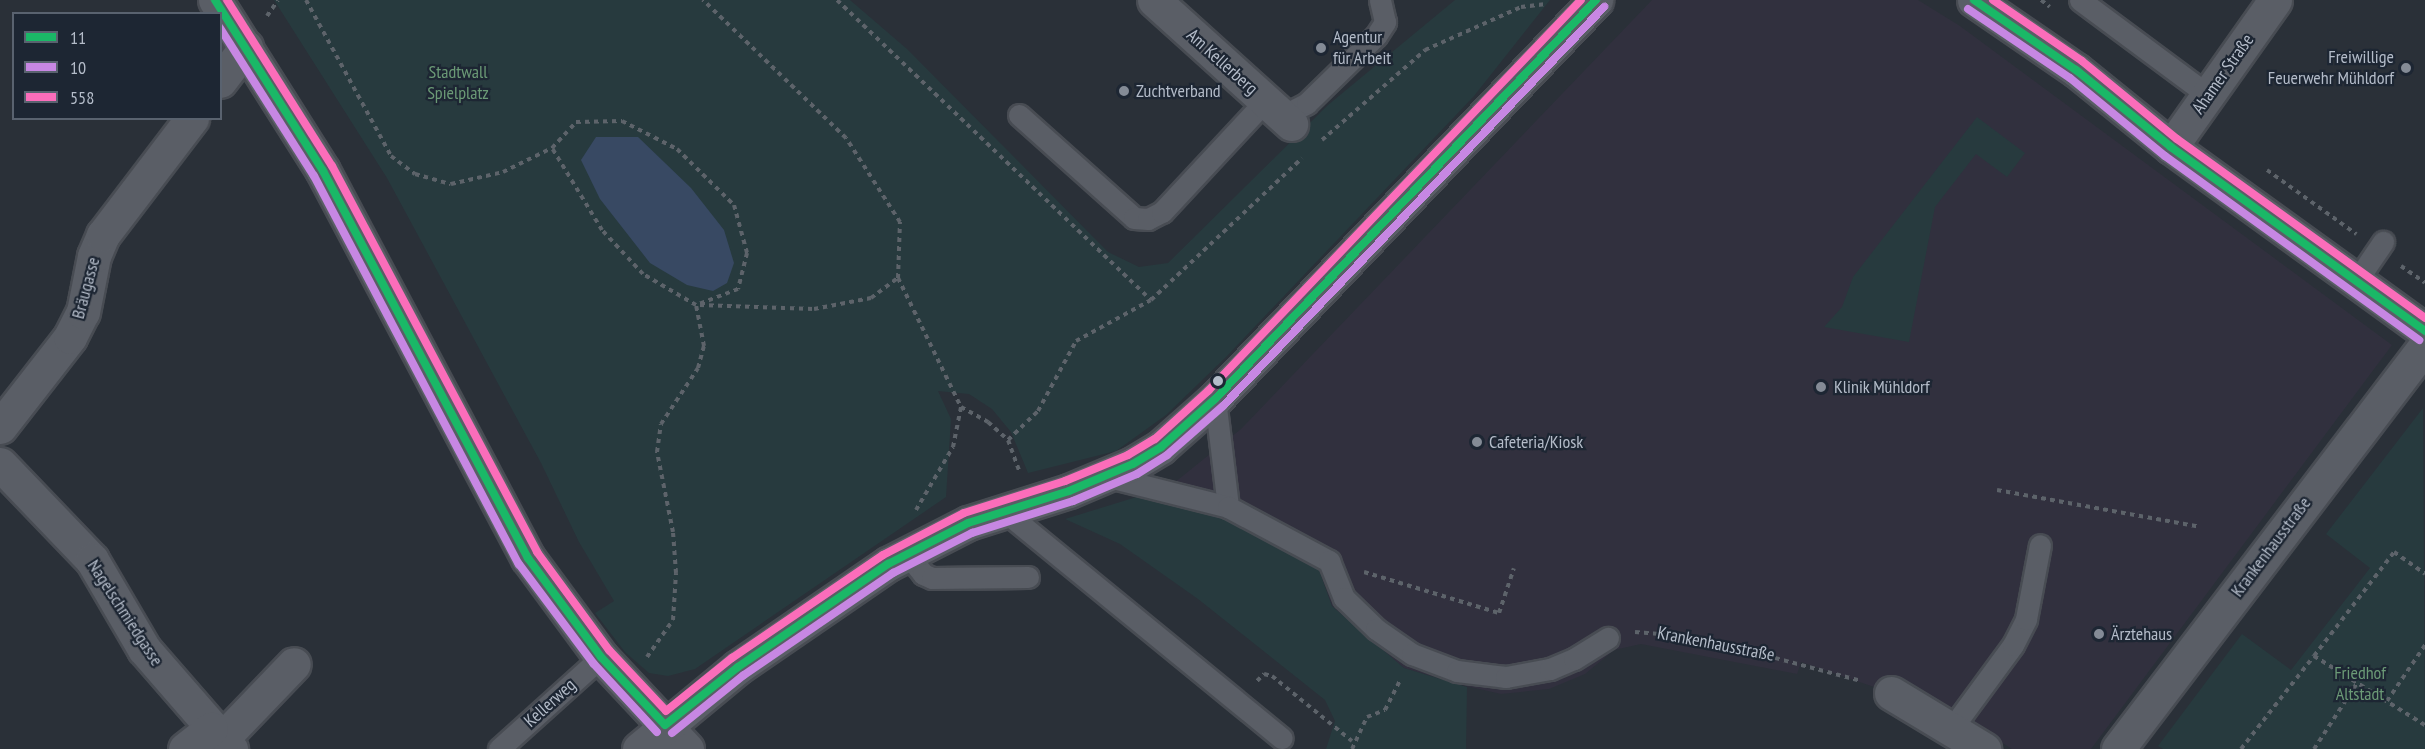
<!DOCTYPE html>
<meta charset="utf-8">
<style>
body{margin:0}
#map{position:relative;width:2425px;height:749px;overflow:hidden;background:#2a3038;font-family:"PT Sans Narrow",sans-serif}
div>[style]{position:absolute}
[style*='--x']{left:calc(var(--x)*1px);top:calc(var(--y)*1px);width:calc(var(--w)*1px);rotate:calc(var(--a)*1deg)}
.medical>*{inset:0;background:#31303e}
.green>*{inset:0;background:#273a3e}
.water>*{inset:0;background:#384963}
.path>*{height:4px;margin-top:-2px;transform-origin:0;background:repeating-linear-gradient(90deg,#5d636a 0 4.5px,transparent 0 9px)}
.roads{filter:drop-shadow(2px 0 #484c53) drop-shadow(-2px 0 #484c53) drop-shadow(0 2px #484c53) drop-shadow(0 -2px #484c53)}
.service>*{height:21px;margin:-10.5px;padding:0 10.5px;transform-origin:10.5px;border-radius:10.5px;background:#5a5e66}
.minor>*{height:33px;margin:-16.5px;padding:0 16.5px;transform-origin:16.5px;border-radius:16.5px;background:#5a5e66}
.tertiary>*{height:33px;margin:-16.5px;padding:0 16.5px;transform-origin:16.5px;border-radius:16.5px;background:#5a5e66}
.bus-1>*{height:8px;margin:-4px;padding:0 4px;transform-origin:4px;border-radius:4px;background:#1ab867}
.bus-2>*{height:8px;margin:-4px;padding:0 4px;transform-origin:4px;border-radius:4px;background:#c787e3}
.bus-3>*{height:8px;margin:-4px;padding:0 4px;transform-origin:4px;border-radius:4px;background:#fb6dba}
.dots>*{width:16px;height:16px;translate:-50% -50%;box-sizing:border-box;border:3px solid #1d2633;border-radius:50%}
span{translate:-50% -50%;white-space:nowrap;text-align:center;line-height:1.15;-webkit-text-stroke:4.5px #1d2633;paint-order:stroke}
.poi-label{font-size:18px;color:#b4bcc9}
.left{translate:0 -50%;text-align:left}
.right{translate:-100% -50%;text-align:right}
.street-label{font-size:18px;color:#b4bcc9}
.park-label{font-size:18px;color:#6b9a76}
.legend{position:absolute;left:12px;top:12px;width:210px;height:108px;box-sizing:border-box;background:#1d2633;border:2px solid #59626f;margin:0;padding:8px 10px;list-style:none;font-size:18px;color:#b4bcc9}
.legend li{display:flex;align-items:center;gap:12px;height:30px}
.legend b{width:30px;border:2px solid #59626f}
</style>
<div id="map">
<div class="medical">
<div style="clip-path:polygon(1652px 0,1918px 0,1960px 26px,2392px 345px,2091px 749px,2012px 749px,1962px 717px,1801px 662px,1797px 674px,1641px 644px,1614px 650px,1585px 674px,1549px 689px,1501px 694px,1453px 683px,1404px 668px,1368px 639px,1332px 606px,1319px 570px,1169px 487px,1241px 429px)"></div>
</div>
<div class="green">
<div style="clip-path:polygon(274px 0,850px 0,907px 49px,1108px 252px,1139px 267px,1168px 263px,1328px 105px,1455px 0,1550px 0,1474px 96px,1226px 357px,1166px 415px,1116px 451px,1028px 473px,1011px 432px,992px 409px,969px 394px,938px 391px,951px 419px,946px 497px,695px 669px,668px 676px,649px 673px,625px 652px,595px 613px,614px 601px,579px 542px,541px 463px,387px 178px)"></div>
<div style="clip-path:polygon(1977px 117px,2025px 153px,2007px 177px,1976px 154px,1935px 207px,1909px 342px,1824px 327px,1842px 307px,1853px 277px)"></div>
<div style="clip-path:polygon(2423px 408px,2425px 749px,2163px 749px,2158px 746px,2242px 634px,2291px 670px,2370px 568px,2326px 534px)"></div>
<div style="clip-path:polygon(1169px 487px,1221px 508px,1319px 570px,1332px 606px,1404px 668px,1467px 687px,1466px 749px,1326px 749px,1335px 721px,1325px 700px,1198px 599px,1120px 544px,1065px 519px)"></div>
</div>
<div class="water">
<div style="clip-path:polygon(596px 137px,638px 137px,691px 188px,724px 230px,734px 263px,727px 283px,713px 291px,687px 285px,650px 263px,600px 199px,581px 160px)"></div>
</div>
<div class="path">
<div style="--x:306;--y:0;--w:178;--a:61.4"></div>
<div style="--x:391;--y:156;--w:30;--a:37"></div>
<div style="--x:415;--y:174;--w:37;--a:16"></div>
<div style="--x:451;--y:184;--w:53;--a:-13"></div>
<div style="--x:503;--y:172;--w:55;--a:-26.1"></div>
<div style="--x:837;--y:0;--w:434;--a:43.7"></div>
<div style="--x:1151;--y:300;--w:207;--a:-43.2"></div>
<div style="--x:2041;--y:0;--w:11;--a:38"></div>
<div style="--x:267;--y:16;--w:19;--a:-55"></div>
<div style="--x:1322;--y:140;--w:137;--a:-41.1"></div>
<div style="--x:1425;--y:50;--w:105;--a:-24.1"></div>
<div style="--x:1521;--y:7;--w:23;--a:-7"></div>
<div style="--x:2267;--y:170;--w:110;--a:35.7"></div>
<div style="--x:2401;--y:266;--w:29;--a:35"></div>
<div style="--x:898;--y:278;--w:144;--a:64"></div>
<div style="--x:961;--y:407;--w:31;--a:29"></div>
<div style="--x:988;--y:422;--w:27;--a:42"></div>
<div style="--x:1008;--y:440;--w:33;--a:70"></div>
<div style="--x:700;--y:305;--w:114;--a:2"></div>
<div style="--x:814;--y:309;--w:58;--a:-10.9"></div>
<div style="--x:871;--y:298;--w:34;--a:-37"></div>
<div style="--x:898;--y:278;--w:56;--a:-88"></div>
<div style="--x:900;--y:222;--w:100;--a:-122.7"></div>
<div style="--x:846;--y:138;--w:199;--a:-136"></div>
<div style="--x:1008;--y:440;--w:42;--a:-44"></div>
<div style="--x:1038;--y:411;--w:80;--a:-61.5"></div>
<div style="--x:1076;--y:341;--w:85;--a:-28.7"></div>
<div style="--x:1997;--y:490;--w:206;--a:10.3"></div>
<div style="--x:916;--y:510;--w:73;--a:-59.6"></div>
<div style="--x:953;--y:447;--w:41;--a:-78.7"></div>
<div style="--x:1364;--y:572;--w:141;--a:16.9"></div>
<div style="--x:1499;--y:613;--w:47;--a:-71.6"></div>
<div style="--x:1635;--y:632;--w:62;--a:4.6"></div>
<div style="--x:1697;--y:637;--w:170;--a:15"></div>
<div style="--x:2314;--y:656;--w:131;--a:-52.4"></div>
<div style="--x:2394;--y:552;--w:38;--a:35"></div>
<div style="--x:647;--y:657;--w:45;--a:-54.9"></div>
<div style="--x:673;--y:620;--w:47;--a:-86.3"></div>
<div style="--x:676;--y:573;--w:41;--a:-94.2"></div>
<div style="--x:673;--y:532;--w:82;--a:-101.3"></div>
<div style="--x:657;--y:452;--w:28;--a:-82"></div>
<div style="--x:661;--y:424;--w:67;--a:-56.5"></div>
<div style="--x:698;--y:368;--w:23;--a:-75"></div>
<div style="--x:704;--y:346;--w:42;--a:-101"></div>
<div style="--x:696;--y:305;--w:61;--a:-149.7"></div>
<div style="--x:643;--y:274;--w:60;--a:-133"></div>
<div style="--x:602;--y:230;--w:96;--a:-121.4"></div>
<div style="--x:552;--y:148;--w:35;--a:-47"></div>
<div style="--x:576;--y:122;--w:46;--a:-1.2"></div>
<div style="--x:622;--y:121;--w:62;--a:27"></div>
<div style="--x:677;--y:149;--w:80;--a:44.5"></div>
<div style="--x:734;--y:205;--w:50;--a:74.8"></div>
<div style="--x:747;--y:253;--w:37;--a:104"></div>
<div style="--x:738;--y:289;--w:45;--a:159.1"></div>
<div style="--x:1257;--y:681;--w:10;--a:-45"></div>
<div style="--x:1264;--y:674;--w:8;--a:14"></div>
<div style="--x:1272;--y:676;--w:103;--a:39.1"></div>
<div style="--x:2387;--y:701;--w:68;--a:-55.8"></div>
<div style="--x:1352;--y:749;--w:35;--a:-65"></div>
<div style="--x:1367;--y:717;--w:19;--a:-21"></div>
<div style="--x:1385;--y:710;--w:34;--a:-63"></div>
<div style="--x:2241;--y:749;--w:118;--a:-51.9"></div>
<div style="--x:2314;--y:656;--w:131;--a:31.9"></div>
<div style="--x:2314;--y:749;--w:79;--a:-56.9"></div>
</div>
<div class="roads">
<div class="service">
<div style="--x:2080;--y:0;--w:159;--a:36.6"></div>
<div style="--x:1019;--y:115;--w:154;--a:41.8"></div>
<div style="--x:1134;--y:218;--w:14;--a:4"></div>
<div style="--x:1148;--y:219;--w:16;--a:-27"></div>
<div style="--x:1162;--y:212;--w:151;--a:-47.1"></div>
<div style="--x:1282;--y:116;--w:28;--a:-27"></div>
<div style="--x:1307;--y:103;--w:96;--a:-44.2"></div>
<div style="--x:1376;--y:36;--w:17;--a:-57"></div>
<div style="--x:1385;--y:22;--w:23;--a:-103"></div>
<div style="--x:2355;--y:283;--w:50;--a:-55.7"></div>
<div style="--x:1215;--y:399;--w:109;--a:83.1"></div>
<div style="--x:1105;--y:476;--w:127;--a:14.1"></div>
<div style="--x:1228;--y:507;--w:115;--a:28.1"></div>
<div style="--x:1329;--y:561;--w:40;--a:68"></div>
<div style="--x:1344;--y:598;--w:45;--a:44.1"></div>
<div style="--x:1376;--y:629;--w:44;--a:34.8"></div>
<div style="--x:1412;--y:654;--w:48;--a:20.7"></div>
<div style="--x:1457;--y:671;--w:49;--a:7"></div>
<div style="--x:1506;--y:677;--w:45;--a:-10.3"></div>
<div style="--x:1550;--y:669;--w:26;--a:-23"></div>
<div style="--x:1574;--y:659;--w:40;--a:-32"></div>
<div style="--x:1003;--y:510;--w:360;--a:39.3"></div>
<div style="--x:907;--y:554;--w:26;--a:51"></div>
<div style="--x:923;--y:574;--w:10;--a:24"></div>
<div style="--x:932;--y:578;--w:96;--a:-0.6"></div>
<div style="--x:1952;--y:728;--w:103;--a:-53.7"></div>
<div style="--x:2013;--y:645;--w:29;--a:-63"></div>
<div style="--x:2026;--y:619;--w:75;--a:-79.3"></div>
<div style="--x:499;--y:749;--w:137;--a:-42"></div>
</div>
<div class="minor">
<div style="--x:215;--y:0;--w:202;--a:57.7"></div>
<div style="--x:323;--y:171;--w:438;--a:62.1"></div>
<div style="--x:528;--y:558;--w:123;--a:53.6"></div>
<div style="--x:601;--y:657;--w:126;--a:46.9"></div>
<div style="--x:1154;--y:0;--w:185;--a:42.1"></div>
<div style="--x:220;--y:81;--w:43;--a:-52.6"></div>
<div style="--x:2171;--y:147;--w:180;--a:-54.7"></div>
<div style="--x:0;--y:427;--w:114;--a:-52.1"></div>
<div style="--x:70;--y:337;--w:28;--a:-63"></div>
<div style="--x:83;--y:312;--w:57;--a:-78.9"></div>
<div style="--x:94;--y:256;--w:23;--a:-67"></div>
<div style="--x:103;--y:235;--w:147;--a:-52.7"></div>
<div style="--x:0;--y:464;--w:133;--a:46.2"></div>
<div style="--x:92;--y:560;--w:103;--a:59.7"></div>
<div style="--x:144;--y:649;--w:133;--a:49"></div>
<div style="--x:1891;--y:693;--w:109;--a:31.1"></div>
<div style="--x:221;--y:740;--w:105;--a:-46.2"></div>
<div style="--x:185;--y:749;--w:33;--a:-38"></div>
<div style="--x:639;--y:749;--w:129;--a:-39.6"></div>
<div style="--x:738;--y:667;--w:182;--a:-34.5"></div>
<div style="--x:888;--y:564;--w:90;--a:-27.1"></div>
<div style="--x:968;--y:523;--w:106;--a:-17.6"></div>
<div style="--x:1069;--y:491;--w:69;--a:-22.9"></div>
<div style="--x:1133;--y:464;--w:33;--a:-31"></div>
<div style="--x:1161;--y:447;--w:72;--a:-41.6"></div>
<div style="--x:1215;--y:399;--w:552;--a:-46.32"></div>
<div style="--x:2118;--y:749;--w:507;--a:-52.7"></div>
</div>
<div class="tertiary">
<div style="--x:1974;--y:0;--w:124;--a:34.5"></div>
<div style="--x:2076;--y:70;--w:122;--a:39"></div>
<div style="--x:2171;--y:147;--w:314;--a:35.9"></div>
</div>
</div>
<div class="bus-1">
<div style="--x:215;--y:0;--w:202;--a:57.7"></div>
<div style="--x:323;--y:171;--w:438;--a:62.1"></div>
<div style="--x:528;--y:558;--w:123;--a:53.6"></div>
<div style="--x:601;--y:657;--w:93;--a:46.7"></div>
<div style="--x:1974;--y:0;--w:124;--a:34.5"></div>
<div style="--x:2076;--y:70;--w:122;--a:39"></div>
<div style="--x:2171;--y:147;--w:314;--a:35.9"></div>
<div style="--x:665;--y:725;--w:93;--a:-38.5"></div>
<div style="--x:738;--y:667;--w:182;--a:-34.5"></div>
<div style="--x:888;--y:564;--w:90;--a:-27.1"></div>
<div style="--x:968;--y:523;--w:106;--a:-17.6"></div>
<div style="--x:1069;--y:491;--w:69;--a:-22.9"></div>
<div style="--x:1133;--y:464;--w:33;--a:-31"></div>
<div style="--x:1161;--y:447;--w:72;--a:-41.6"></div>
<div style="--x:1215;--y:399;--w:552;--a:-46.32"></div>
</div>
<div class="bus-2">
<div style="--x:1968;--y:9;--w:123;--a:34.1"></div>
<div style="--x:2070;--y:78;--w:123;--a:39.4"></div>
<div style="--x:2165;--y:156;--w:314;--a:35.9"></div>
<div style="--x:220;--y:28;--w:175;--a:57.6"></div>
<div style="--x:314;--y:176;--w:439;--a:62.2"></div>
<div style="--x:519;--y:564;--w:124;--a:53.2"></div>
<div style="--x:593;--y:663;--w:94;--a:47.2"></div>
<div style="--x:672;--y:733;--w:92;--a:-38.9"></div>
<div style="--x:744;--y:675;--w:181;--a:-34.4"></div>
<div style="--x:893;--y:573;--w:89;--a:-26.9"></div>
<div style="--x:972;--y:533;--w:106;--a:-17.6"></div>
<div style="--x:1073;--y:501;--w:69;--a:-22.9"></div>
<div style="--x:1137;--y:474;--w:36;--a:-32"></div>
<div style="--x:1167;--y:455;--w:74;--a:-41.2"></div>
<div style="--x:1223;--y:406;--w:552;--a:-46.32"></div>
</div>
<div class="bus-3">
<div style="--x:227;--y:0;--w:196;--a:57.7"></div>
<div style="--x:332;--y:166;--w:437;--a:62"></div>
<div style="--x:537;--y:552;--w:122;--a:53.7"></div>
<div style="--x:609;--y:650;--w:83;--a:46.9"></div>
<div style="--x:666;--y:711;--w:85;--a:-38.8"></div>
<div style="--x:732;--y:658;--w:183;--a:-34.3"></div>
<div style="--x:883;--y:555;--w:91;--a:-27.4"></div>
<div style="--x:964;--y:513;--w:106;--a:-17.6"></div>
<div style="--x:1065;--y:481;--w:68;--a:-22.4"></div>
<div style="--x:1128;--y:455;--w:31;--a:-31"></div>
<div style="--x:1155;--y:439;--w:72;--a:-42.2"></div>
<div style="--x:1208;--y:391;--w:540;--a:-46.35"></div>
<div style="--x:1993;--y:0;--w:108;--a:34.4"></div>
<div style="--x:2082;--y:61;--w:123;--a:39.4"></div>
<div style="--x:2177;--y:139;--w:306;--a:35.8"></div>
</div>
<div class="dots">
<div style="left:1321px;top:48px;background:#848b96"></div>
<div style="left:2406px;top:68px;background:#848b96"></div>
<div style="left:1124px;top:91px;background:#848b96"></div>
<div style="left:1218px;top:381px;background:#b4bcc9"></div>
<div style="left:1821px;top:387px;background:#848b96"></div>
<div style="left:1477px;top:442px;background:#848b96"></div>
<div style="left:2099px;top:634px;background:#848b96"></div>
</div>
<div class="poi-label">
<span class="left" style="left:1333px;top:48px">Agentur<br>für Arbeit</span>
<span class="right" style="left:2394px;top:68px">Freiwillige<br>Feuerwehr Mühldorf</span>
<span class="left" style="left:1136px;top:91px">Zuchtverband</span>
<span class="left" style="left:1834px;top:387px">Klinik Mühldorf</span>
<span class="left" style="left:1489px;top:442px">Cafeteria/Kiosk</span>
<span class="left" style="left:2111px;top:634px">Ärztehaus</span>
</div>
<div class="street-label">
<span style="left:1222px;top:62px;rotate:42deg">Am Kellerberg</span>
<span style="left:2223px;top:74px;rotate:-55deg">Ahamer Straße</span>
<span style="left:86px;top:288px;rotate:-75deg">Bräugasse</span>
<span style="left:2271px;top:547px;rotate:-53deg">Krankenhausstraße</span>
<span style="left:125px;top:613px;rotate:57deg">Nagelschmiedgasse</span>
<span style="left:1716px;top:644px;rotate:11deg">Krankenhausstraße</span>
<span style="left:550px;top:703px;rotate:-42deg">Kellerweg</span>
</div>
<div class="park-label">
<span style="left:458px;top:83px">Stadtwall<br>Spielplatz</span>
<span style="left:2360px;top:684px">Friedhof<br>Altstadt</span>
</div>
<ul class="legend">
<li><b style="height:8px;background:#1ab867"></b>11</li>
<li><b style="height:8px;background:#c787e3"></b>10</li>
<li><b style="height:8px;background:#fb6dba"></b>558</li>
</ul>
</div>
